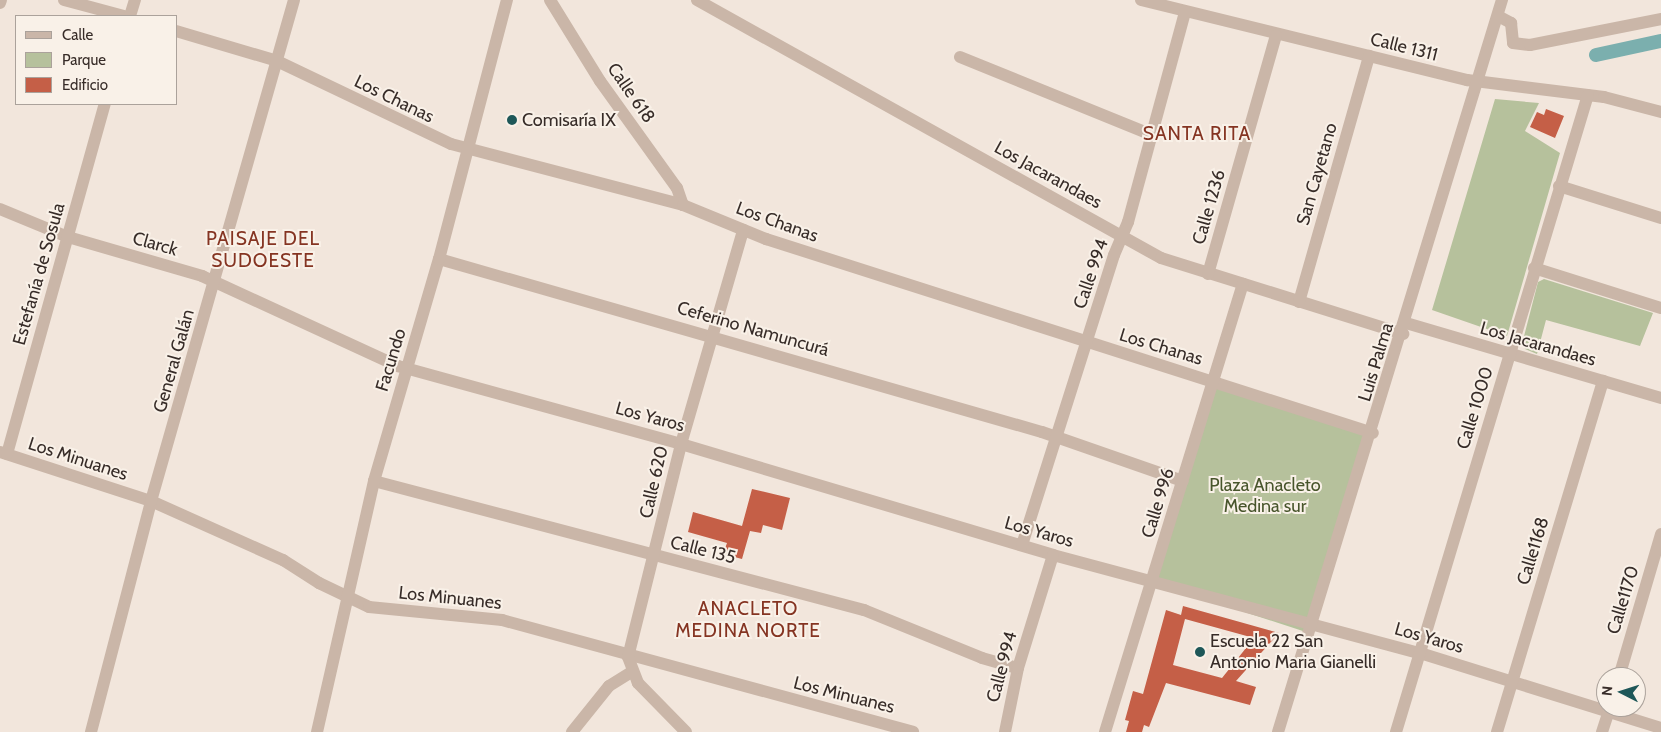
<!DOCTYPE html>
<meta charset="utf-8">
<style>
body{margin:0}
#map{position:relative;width:1661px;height:732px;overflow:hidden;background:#f2e6dc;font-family:Cabin,sans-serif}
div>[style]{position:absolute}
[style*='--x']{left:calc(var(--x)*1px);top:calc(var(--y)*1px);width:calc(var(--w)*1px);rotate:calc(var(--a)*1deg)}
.green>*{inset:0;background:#b6c19c;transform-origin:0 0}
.canal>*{height:14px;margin:-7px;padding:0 7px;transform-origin:7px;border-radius:7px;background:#7bafae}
.building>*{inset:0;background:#c55f47}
.street>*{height:12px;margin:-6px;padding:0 6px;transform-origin:6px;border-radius:6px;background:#cab6a8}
.dots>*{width:14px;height:14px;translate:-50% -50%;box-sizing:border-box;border:2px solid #f9f1e8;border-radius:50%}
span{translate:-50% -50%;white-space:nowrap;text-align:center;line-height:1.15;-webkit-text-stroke:4px #f9f1e8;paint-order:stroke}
.street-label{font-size:18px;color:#372c28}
.poi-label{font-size:18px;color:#372c28}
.left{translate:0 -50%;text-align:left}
.park-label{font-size:18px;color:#48552c}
.neighbourhood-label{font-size:19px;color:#853422;letter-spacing:1px}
.legend{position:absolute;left:15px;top:15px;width:162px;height:90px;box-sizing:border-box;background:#f9f1e8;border:1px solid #aba29b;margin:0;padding:6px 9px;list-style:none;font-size:15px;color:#372c28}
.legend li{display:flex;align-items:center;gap:10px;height:25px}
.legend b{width:25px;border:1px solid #aba29b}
.north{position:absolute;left:1596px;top:667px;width:50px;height:50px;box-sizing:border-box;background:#f9f1e8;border:1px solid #aba29b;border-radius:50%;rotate:275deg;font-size:14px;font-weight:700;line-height:20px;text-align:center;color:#372c28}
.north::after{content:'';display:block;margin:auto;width:18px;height:22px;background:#1e5758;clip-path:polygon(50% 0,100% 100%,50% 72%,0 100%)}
</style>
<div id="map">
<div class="green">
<div style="clip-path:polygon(1495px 99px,1539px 103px,1525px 131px,1560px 153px,1507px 336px,1432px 310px)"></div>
<div style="clip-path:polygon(1544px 279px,1653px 313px,1640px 346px,1546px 320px,1537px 354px,1525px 349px,1522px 344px,1538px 282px)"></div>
<div style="left:1213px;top:382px;width:168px;height:209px;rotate:18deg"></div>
</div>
<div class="canal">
<div style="--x:1596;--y:55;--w:66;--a:-12.2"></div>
</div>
<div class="building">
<div style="clip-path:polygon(1546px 109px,1564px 116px,1555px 138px,1530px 127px,1537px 112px,1544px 115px)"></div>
<div style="clip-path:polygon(752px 489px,790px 498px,782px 530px,763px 525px,761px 533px,750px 531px,742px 559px,723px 554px,727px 543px,688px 532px,693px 512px,742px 526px)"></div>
<div style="clip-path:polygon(evenodd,1183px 606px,1279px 633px,1236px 681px,1256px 687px,1250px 705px,1166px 683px,1149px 727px,1144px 725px,1142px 732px,1126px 732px,1129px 721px,1125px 720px,1133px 691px,1143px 694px,1166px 610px,1181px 615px,1183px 606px,1185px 619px,1254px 638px,1222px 678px,1173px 665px,1185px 619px)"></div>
</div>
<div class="street">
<div style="--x:64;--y:0;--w:62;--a:14.9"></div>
<div style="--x:550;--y:0;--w:95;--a:58.3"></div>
<div style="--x:600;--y:81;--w:132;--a:54.3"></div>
<div style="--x:677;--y:188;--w:18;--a:71"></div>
<div style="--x:697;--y:0;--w:531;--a:29.08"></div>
<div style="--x:1161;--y:258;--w:254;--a:17.4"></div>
<div style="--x:1141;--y:0;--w:336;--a:13.8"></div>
<div style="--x:1467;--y:80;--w:138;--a:7.1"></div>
<div style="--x:1604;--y:97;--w:59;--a:14.7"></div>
<div style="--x:0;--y:3;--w:3;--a:-72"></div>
<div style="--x:130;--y:16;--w:17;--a:-73"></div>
<div style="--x:1498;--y:16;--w:15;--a:28"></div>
<div style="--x:1511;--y:23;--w:20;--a:84"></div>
<div style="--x:1513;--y:43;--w:17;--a:7"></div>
<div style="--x:1530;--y:45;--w:134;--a:-11.2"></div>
<div style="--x:176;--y:31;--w:105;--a:16.5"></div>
<div style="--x:277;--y:61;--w:193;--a:25.5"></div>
<div style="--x:451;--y:144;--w:240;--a:14.7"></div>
<div style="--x:683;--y:205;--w:90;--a:22.3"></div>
<div style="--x:766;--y:239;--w:637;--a:17.72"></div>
<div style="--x:960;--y:57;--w:205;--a:22.1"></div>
<div style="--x:1559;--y:186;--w:107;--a:17.4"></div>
<div style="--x:0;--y:209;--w:74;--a:22.4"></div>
<div style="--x:68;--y:237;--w:140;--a:16.2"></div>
<div style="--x:202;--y:276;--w:216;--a:24.7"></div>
<div style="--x:398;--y:366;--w:294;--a:15.4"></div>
<div style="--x:681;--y:444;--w:388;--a:16.6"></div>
<div style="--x:1053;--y:555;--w:380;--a:15"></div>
<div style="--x:1420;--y:653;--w:252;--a:17.3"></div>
<div style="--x:439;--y:259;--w:627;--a:16.01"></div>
<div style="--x:1042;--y:432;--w:149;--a:19.2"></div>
<div style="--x:1534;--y:268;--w:133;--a:17.5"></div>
<div style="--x:1208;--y:274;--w:248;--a:-74.1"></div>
<div style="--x:1299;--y:302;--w:256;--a:-74.1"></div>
<div style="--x:1406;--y:323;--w:266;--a:16.4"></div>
<div style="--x:0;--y:452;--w:159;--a:18"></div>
<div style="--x:151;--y:501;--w:145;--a:24.1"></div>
<div style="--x:283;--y:560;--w:43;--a:32.6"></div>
<div style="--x:319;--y:583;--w:55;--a:25.6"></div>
<div style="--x:369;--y:607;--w:134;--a:5.6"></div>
<div style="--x:502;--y:620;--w:426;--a:15.2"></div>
<div style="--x:7;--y:454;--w:363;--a:-74.4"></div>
<div style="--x:374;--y:481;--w:507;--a:14.75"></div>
<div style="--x:864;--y:610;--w:127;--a:22.1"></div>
<div style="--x:982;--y:658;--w:37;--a:16"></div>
<div style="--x:1022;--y:545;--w:304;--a:-72.4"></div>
<div style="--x:1114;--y:255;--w:36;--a:-67"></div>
<div style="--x:1128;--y:222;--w:218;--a:-74.8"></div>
<div style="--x:1619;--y:677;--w:149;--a:-73.6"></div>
<div style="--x:91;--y:732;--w:239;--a:-75.4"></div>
<div style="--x:151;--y:501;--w:521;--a:-74.07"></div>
<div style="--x:317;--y:732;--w:257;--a:-77.2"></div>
<div style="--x:374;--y:481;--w:231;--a:-73.7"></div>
<div style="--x:439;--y:259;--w:268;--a:-75.3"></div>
<div style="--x:572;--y:732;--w:59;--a:-51.2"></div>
<div style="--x:609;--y:686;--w:26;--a:-32"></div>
<div style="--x:686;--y:732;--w:69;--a:-134.4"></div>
<div style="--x:638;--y:683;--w:28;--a:-111"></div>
<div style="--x:628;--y:657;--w:219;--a:-76"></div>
<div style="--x:681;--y:444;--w:223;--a:-73.8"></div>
<div style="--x:1005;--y:732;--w:65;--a:-78.5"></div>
<div style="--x:1018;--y:668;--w:118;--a:-72.8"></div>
<div style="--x:1105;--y:732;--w:469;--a:-72.9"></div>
<div style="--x:1278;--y:732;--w:766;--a:-72.99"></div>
<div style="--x:1396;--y:732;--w:665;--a:-73.23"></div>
<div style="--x:1497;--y:732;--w:367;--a:-73.2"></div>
<div style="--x:1602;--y:732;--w:26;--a:-72"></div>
</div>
<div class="dots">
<div style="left:512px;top:120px;background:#1e5758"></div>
<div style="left:1200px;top:652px;background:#1e5758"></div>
</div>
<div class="street-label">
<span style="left:1404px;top:47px;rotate:14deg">Calle 1311</span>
<span style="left:631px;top:93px;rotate:55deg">Calle 618</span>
<span style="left:394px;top:99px;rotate:26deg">Los Chanas</span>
<span style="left:1317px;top:174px;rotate:-74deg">San Cayetano</span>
<span style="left:1048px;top:175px;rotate:29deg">Los Jacarandaes</span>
<span style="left:1209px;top:207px;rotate:-74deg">Calle 1236</span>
<span style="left:777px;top:222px;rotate:20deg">Los Chanas</span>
<span style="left:155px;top:244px;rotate:16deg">Clarck</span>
<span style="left:39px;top:274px;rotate:-74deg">Estefanía de Sosula</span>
<span style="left:1091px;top:274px;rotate:-71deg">Calle 994</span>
<span style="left:753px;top:329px;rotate:16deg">Ceferino Namuncurá</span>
<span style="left:1538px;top:344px;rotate:16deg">Los Jacarandaes</span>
<span style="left:1161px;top:347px;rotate:17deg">Los Chanas</span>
<span style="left:391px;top:360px;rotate:-73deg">Facundo</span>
<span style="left:174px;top:361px;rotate:-74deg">General Galán</span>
<span style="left:1376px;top:362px;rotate:-73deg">Luis Palma</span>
<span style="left:1475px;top:408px;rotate:-73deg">Calle 1000</span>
<span style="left:650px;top:417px;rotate:15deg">Los Yaros</span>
<span style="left:78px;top:459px;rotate:18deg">Los Minuanes</span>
<span style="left:654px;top:482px;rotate:-77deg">Calle 620</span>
<span style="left:1158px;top:503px;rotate:-73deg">Calle 996</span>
<span style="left:1039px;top:532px;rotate:16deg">Los Yaros</span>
<span style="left:703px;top:550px;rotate:14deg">Calle 135</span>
<span style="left:1533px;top:551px;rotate:-73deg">Calle1168</span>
<span style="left:450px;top:598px;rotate:6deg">Los Minuanes</span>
<span style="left:1623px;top:600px;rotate:-73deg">Calle1170</span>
<span style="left:1429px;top:638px;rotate:16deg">Los Yaros</span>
<span style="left:1002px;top:667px;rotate:-75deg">Calle 994</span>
<span style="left:844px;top:695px;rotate:14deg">Los Minuanes</span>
</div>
<div class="poi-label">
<span class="left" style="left:522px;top:120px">Comisaría IX</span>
<span class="left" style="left:1210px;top:652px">Escuela 22 San<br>Antonio Maria Gianelli</span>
</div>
<div class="park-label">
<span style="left:1265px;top:496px">Plaza Anacleto<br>Medina sur</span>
</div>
<div class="neighbourhood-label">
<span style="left:1197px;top:134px">SANTA RITA</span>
<span style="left:263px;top:250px">PAISAJE DEL<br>SUDOESTE</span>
<span style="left:748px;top:620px">ANACLETO<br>MEDINA NORTE</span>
</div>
<ul class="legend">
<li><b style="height:6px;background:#cab6a8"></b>Calle</li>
<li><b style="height:14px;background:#b6c19c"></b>Parque</li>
<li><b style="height:14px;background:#c55f47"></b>Edificio</li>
</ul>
<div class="north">N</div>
</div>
